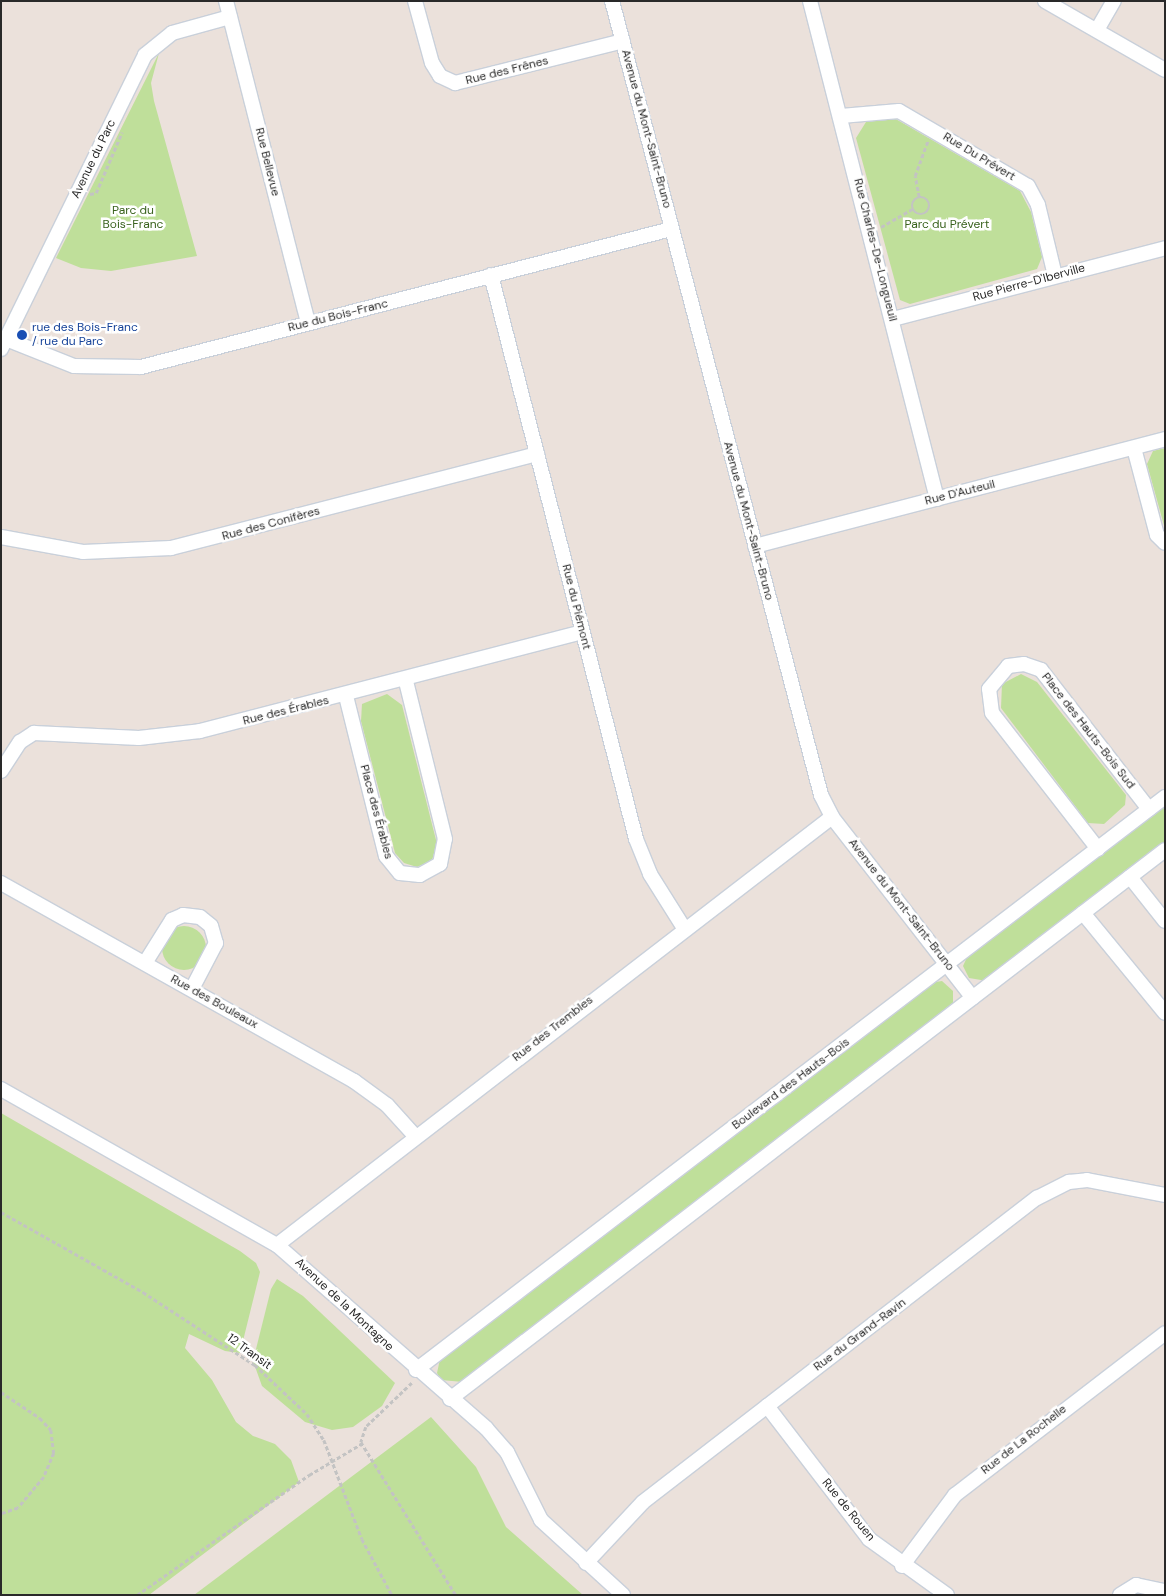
<!DOCTYPE html>
<meta charset="utf-8">
<style>
body{margin:0}
#map{position:relative;width:1166px;height:1596px;overflow:hidden;background:#ebe1db;font-family:"DM Sans",sans-serif}
div>[style]{position:absolute}
[style*='--x']{left:calc(var(--x)*1px);top:calc(var(--y)*1px);width:calc(var(--w)*1px);rotate:calc(var(--a)*1deg)}
.green>*{inset:0;background:#bfdf9a}
.round{border-radius:50%}
.path>*{height:2.5px;margin-top:-1.25px;transform-origin:0;background:repeating-linear-gradient(90deg,#c3c3c3 0 4px,transparent 0 6.5px)}
.path>.ring{margin:-1.25px;padding:0;box-sizing:content-box;background:none;border:2.5px solid #c3c3c3;border-radius:50%}
.roads{filter:drop-shadow(1px 0 #c9d0da) drop-shadow(-1px 0 #c9d0da) drop-shadow(0 1px #c9d0da) drop-shadow(0 -1px #c9d0da)}
.street>*{height:14px;margin:-7px;padding:0 7px;transform-origin:7px;border-radius:7px;background:#fff}
.dots>*{width:14px;height:14px;translate:-50% -50%;box-sizing:border-box;border:2px solid #fff;border-radius:50%}
span{translate:-50% -50%;white-space:nowrap;text-align:center;line-height:1.15;-webkit-text-stroke:5px #fff;paint-order:stroke}
.street-label{font-size:12px;color:#292929}
.park-label{font-size:12px;color:#39621d}
.transit-label{font-size:12px;color:#164399}
.left{translate:0 -50%;text-align:left}
.frame{position:absolute;inset:0;border:2px solid #292929;pointer-events:none}
</style>
<div id="map">
<div class="green">
<div style="clip-path:polygon(159px 53px,151px 83px,154px 101px,197px 256px,111px 271px,81px 268px,56px 258px)"></div>
<div style="clip-path:polygon(894px 118px,1020px 191px,1031px 212px,1042px 257px,1037px 269px,910px 304px,900px 300px,856px 138px,866px 122px)"></div>
<div style="clip-path:polygon(1165px 448px,1165px 529px,1147px 464px,1153px 451px)"></div>
<div style="clip-path:polygon(1021px 674px,1037px 682px,1126px 795px,1125px 805px,1104px 824px,1088px 823px,1001px 708px,1002px 684px)"></div>
<div style="clip-path:polygon(387px 694px,402px 705px,437px 844px,432px 860px,417px 867px,404px 863px,395px 853px,361px 721px,362px 704px)"></div>
<div style="clip-path:polygon(1165px 803px,1165px 844px,987px 981px,969px 978px,963px 966px,969px 953px)"></div>
<div class="round" style="left:162px;top:926px;width:44px;height:44px"></div>
<div style="clip-path:polygon(942px 981px,953px 991px,953px 1004px,463px 1382px,441px 1380px,437px 1373px,440px 1359px,930px 983px)"></div>
<div style="clip-path:polygon(1px 1113px,240px 1251px,256px 1263px,260px 1272px,240px 1353px,225px 1351px,189px 1334px,185px 1348px,212px 1380px,236px 1422px,253px 1436px,275px 1444px,291px 1460px,299px 1482px,149px 1595px,1px 1595px)"></div>
<div style="clip-path:polygon(277px 1279px,303px 1296px,395px 1383px,382px 1406px,353px 1427px,332px 1430px,305px 1422px,262px 1386px,253px 1361px,271px 1289px)"></div>
<div style="clip-path:polygon(431px 1417px,476px 1467px,506px 1527px,583px 1595px,194px 1595px)"></div>
</div>
<div class="path">
<div style="--x:90;--y:194;--w:6;--a:-9"></div>
<div style="--x:96;--y:193;--w:66;--a:-66.9"></div>
<div class="ring" style="left:912px;top:197px;width:15.5px;height:15.5px"></div>
<div style="--x:919;--y:197;--w:21;--a:-101"></div>
<div style="--x:915;--y:176;--w:37;--a:-70"></div>
<div style="--x:881;--y:227;--w:36;--a:-30"></div>
<div style="--x:1;--y:1212;--w:163;--a:29.4"></div>
<div style="--x:143;--y:1292;--w:134;--a:33.1"></div>
<div style="--x:255;--y:1365;--w:71;--a:43.3"></div>
<div style="--x:307;--y:1414;--w:31;--a:57"></div>
<div style="--x:324;--y:1440;--w:106;--a:69"></div>
<div style="--x:362;--y:1539;--w:64;--a:61.8"></div>
<div style="--x:412;--y:1383;--w:64;--a:136.3"></div>
<div style="--x:366;--y:1427;--w:16;--a:108"></div>
<div style="--x:361;--y:1442;--w:180;--a:58.2"></div>
<div style="--x:1;--y:1392;--w:47;--a:33.7"></div>
<div style="--x:40;--y:1418;--w:16;--a:47"></div>
<div style="--x:51;--y:1430;--w:23;--a:83"></div>
<div style="--x:54;--y:1453;--w:26;--a:113"></div>
<div style="--x:44;--y:1477;--w:40;--a:130"></div>
<div style="--x:18;--y:1508;--w:18;--a:161"></div>
<div style="--x:137;--y:1595;--w:210;--a:-34.9"></div>
<div style="--x:309;--y:1475;--w:61;--a:-30.8"></div>
</div>
<div class="roads">
<div class="street">
<div style="--x:226;--y:1;--w:332;--a:75.7"></div>
<div style="--x:415;--y:1;--w:64;--a:74.7"></div>
<div style="--x:432;--y:63;--w:15;--a:58"></div>
<div style="--x:440;--y:76;--w:17;--a:25"></div>
<div style="--x:455;--y:83;--w:173;--a:-14"></div>
<div style="--x:612;--y:1;--w:821;--a:75.25"></div>
<div style="--x:821;--y:795;--w:25;--a:63"></div>
<div style="--x:832;--y:817;--w:229;--a:52.1"></div>
<div style="--x:810;--y:1;--w:514;--a:75.69"></div>
<div style="--x:1045;--y:1;--w:138;--a:29.9"></div>
<div style="--x:1097;--y:30;--w:34;--a:-60"></div>
<div style="--x:841;--y:116;--w:58;--a:-4.9"></div>
<div style="--x:899;--y:111;--w:149;--a:30.2"></div>
<div style="--x:1028;--y:186;--w:21;--a:62"></div>
<div style="--x:1038;--y:205;--w:73;--a:76.5"></div>
<div style="--x:491;--y:275;--w:582;--a:75.58"></div>
<div style="--x:636;--y:839;--w:38;--a:68"></div>
<div style="--x:650;--y:874;--w:64;--a:57.8"></div>
<div style="--x:893;--y:319;--w:281;--a:-14.6"></div>
<div style="--x:6;--y:339;--w:73;--a:21.7"></div>
<div style="--x:74;--y:366;--w:67;--a:0.9"></div>
<div style="--x:141;--y:367;--w:548;--a:-14.59"></div>
<div style="--x:1;--y:349;--w:327;--a:-63.9"></div>
<div style="--x:145;--y:55;--w:35;--a:-39"></div>
<div style="--x:172;--y:33;--w:60;--a:-15.4"></div>
<div style="--x:1134;--y:448;--w:90;--a:75.2"></div>
<div style="--x:1157;--y:535;--w:11;--a:45"></div>
<div style="--x:1;--y:537;--w:83;--a:10.4"></div>
<div style="--x:83;--y:552;--w:88;--a:-2.6"></div>
<div style="--x:171;--y:548;--w:378;--a:-14.4"></div>
<div style="--x:755;--y:546;--w:424;--a:-14.6"></div>
<div style="--x:346;--y:696;--w:165;--a:76"></div>
<div style="--x:386;--y:856;--w:22;--a:51"></div>
<div style="--x:400;--y:873;--w:20;--a:6"></div>
<div style="--x:420;--y:875;--w:23;--a:-29"></div>
<div style="--x:440;--y:864;--w:25;--a:-79"></div>
<div style="--x:445;--y:839;--w:163;--a:-103.9"></div>
<div style="--x:1;--y:771;--w:35;--a:-57"></div>
<div style="--x:20;--y:742;--w:17;--a:-33"></div>
<div style="--x:34;--y:733;--w:105;--a:2.7"></div>
<div style="--x:139;--y:738;--w:61;--a:-6.5"></div>
<div style="--x:200;--y:731;--w:395;--a:-14.5"></div>
<div style="--x:1098;--y:849;--w:172;--a:-127.9"></div>
<div style="--x:992;--y:713;--w:24;--a:-97"></div>
<div style="--x:989;--y:689;--w:30;--a:-50"></div>
<div style="--x:1008;--y:666;--w:16;--a:-7"></div>
<div style="--x:1024;--y:664;--w:18;--a:19"></div>
<div style="--x:1041;--y:670;--w:176;--a:52.2"></div>
<div style="--x:1130;--y:877;--w:56;--a:51.5"></div>
<div style="--x:1;--y:883;--w:405;--a:29.3"></div>
<div style="--x:354;--y:1081;--w:41;--a:36"></div>
<div style="--x:387;--y:1105;--w:42;--a:47.9"></div>
<div style="--x:1083;--y:913;--w:129;--a:50.6"></div>
<div style="--x:145;--y:963;--w:51;--a:-57.9"></div>
<div style="--x:172;--y:920;--w:12;--a:-24"></div>
<div style="--x:183;--y:915;--w:17;--a:7"></div>
<div style="--x:200;--y:917;--w:14;--a:39"></div>
<div style="--x:211;--y:926;--w:18;--a:74"></div>
<div style="--x:216;--y:943;--w:52;--a:117.6"></div>
<div style="--x:1;--y:1089;--w:317;--a:29.5"></div>
<div style="--x:277;--y:1245;--w:278;--a:41.2"></div>
<div style="--x:486;--y:1428;--w:32;--a:49"></div>
<div style="--x:507;--y:1452;--w:76;--a:63.4"></div>
<div style="--x:541;--y:1520;--w:111;--a:42.4"></div>
<div style="--x:277;--y:1245;--w:701;--a:-37.64"></div>
<div style="--x:416;--y:1370;--w:943;--a:-37.42"></div>
<div style="--x:450;--y:1399;--w:901;--a:-37.52"></div>
<div style="--x:767;--y:1406;--w:168;--a:52.5"></div>
<div style="--x:869;--y:1539;--w:96;--a:35.7"></div>
<div style="--x:586;--y:1563;--w:83;--a:-46.9"></div>
<div style="--x:643;--y:1502;--w:498;--a:-37.7"></div>
<div style="--x:1037;--y:1198;--w:36;--a:-27"></div>
<div style="--x:1069;--y:1182;--w:18;--a:-6"></div>
<div style="--x:1087;--y:1180;--w:79;--a:10.9"></div>
<div style="--x:902;--y:1566;--w:89;--a:-53.3"></div>
<div style="--x:955;--y:1495;--w:265;--a:-37.6"></div>
<div style="--x:1120;--y:1595;--w:19;--a:-32"></div>
<div style="--x:1136;--y:1585;--w:30;--a:12"></div>
</div>
</div>
<div class="dots">
<div style="left:22px;top:335px;background:#1a4fb4"></div>
</div>
<div class="street-label">
<span style="left:507px;top:71px;rotate:-14deg">Rue des Frênes</span>
<span style="left:646px;top:129px;rotate:75deg">Avenue du Mont-Saint-Bruno</span>
<span style="left:979px;top:157px;rotate:31deg">Rue Du Prévert</span>
<span style="left:94px;top:159px;rotate:-64deg">Avenue du Parc</span>
<span style="left:267px;top:162px;rotate:76deg">Rue Bellevue</span>
<span style="left:875px;top:250px;rotate:76deg">Rue Charles-De-Longueuil</span>
<span style="left:1029px;top:283px;rotate:-15deg">Rue Pierre-D'Iberville</span>
<span style="left:338px;top:316px;rotate:-14deg">Rue du Bois-Franc</span>
<span style="left:960px;top:493px;rotate:-14deg">Rue D'Auteuil</span>
<span style="left:748px;top:521px;rotate:75deg">Avenue du Mont-Saint-Bruno</span>
<span style="left:271px;top:524px;rotate:-15deg">Rue des Conifères</span>
<span style="left:576px;top:607px;rotate:76deg">Rue du Piémont</span>
<span style="left:286px;top:711px;rotate:-14deg">Rue des Érables</span>
<span style="left:1088px;top:731px;rotate:52deg">Place des Hauts-Bois Sud</span>
<span style="left:376px;top:812px;rotate:75deg">Place des Érables</span>
<span style="left:901px;top:905px;rotate:52deg">Avenue du Mont-Saint-Bruno</span>
<span style="left:214px;top:1002px;rotate:29deg">Rue des Bouleaux</span>
<span style="left:553px;top:1029px;rotate:-38deg">Rue des Trembles</span>
<span style="left:791px;top:1084px;rotate:-37deg">Boulevard des Hauts-Bois</span>
<span style="left:344px;top:1305px;rotate:43deg">Avenue de la Montagne</span>
<span style="left:860px;top:1335px;rotate:-37deg">Rue du Grand-Ravin</span>
<span style="left:249px;top:1352px;rotate:36deg">12 Transit</span>
<span style="left:1024px;top:1440px;rotate:-38deg">Rue de La Rochelle</span>
<span style="left:848px;top:1510px;rotate:51deg">Rue de Rouen</span>
</div>
<div class="park-label">
<span style="left:133px;top:218px">Parc du<br>Bois-Franc</span>
<span style="left:947px;top:225px">Parc du Prévert</span>
</div>
<div class="transit-label">
<span class="left" style="left:32px;top:335px">rue des Bois-Franc<br>/ rue du Parc</span>
</div>
<div class="frame"></div>
</div>
